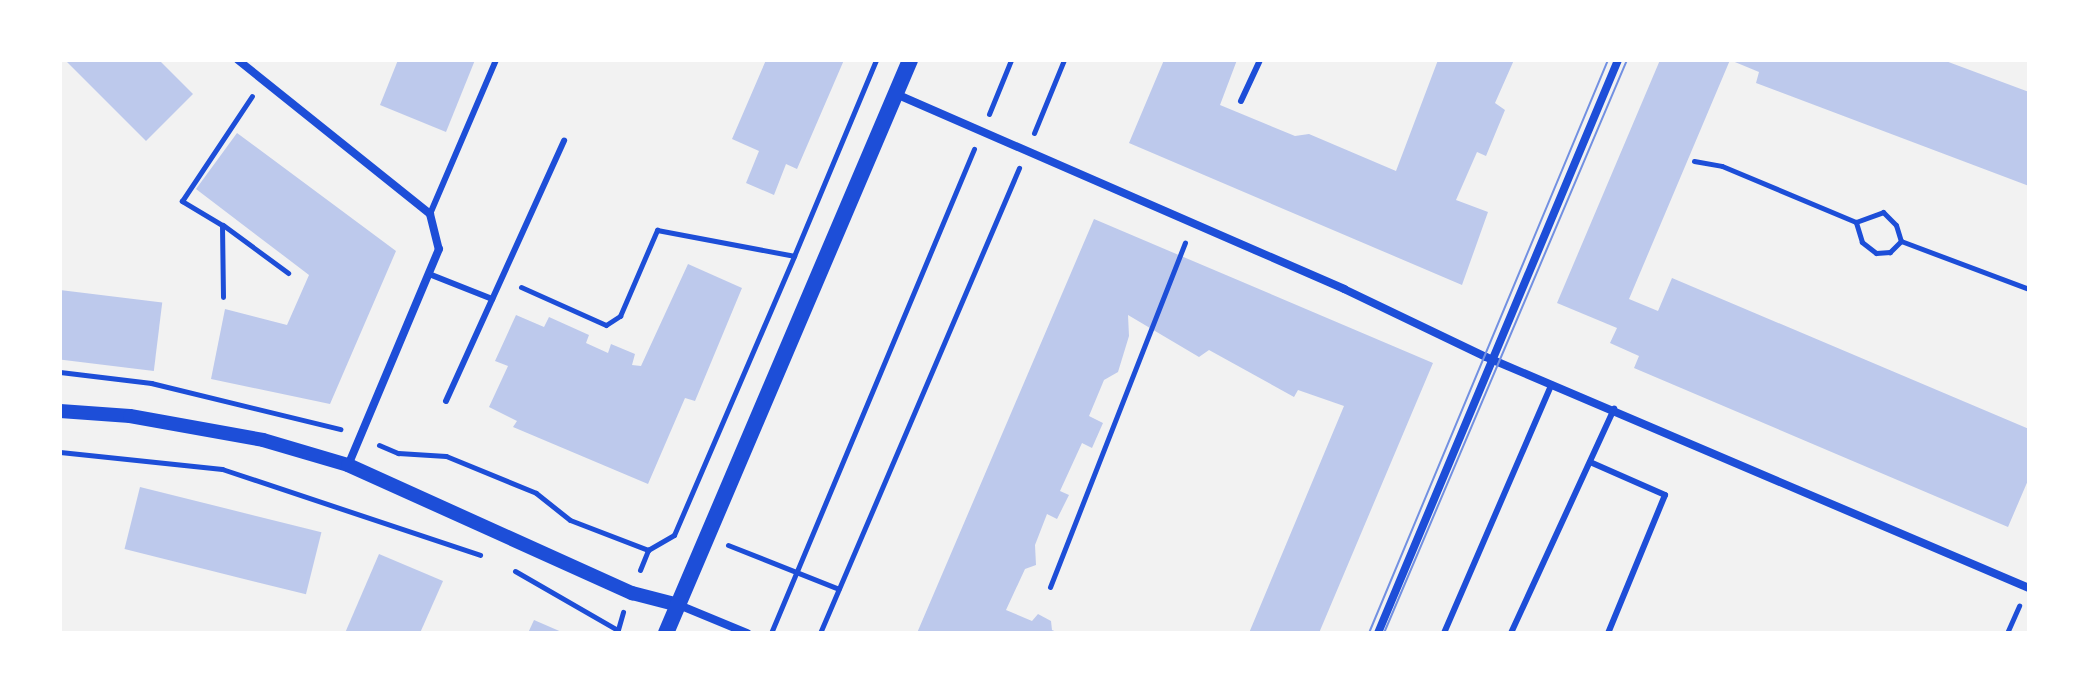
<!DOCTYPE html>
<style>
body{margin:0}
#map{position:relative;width:2089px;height:693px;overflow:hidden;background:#f2f2f2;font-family:Montserrat,sans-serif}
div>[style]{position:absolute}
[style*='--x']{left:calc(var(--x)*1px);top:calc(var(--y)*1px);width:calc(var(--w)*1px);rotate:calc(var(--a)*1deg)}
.building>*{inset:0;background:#bdc9ec;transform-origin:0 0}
.path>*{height:5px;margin:-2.5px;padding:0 2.5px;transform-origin:2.5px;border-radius:2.5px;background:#1d4ed8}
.service>*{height:6px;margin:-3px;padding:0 3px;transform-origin:3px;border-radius:3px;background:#1d4ed8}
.minor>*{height:8px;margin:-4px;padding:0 4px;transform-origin:4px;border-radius:4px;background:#1d4ed8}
.tertiary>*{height:14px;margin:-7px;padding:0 7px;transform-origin:7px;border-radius:7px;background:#1d4ed8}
.secondary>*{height:16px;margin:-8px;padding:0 8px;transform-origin:8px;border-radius:8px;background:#1d4ed8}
.tram>*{height:2px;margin:-1px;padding:0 1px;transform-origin:1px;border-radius:1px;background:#7290e2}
span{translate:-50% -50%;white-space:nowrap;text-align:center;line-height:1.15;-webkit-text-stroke:8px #fff;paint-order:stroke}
.frame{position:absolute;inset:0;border:62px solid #fff;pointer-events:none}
</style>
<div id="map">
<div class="building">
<div style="clip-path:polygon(65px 60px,159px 60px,193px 94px,146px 141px)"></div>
<div style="clip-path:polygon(398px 60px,475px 60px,446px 132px,380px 105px)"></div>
<div style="clip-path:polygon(766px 60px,844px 60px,797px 169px,786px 164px,774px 195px,746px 183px,759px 151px,732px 139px)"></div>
<div style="clip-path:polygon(1164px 60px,1237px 60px,1220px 105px,1295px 136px,1309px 134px,1396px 171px,1438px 60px,1514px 60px,1495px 103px,1505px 110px,1486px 156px,1477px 152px,1456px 200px,1488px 212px,1462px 285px,1129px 143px)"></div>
<div style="clip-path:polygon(1660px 60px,1730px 60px,1629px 299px,1658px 311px,1672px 278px,2029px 429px,2029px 478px,2008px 527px,1634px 368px,1639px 356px,1610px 343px,1617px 328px,1557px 303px)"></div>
<div style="clip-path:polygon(1730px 60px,1943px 60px,2029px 92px,2029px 186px,1756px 83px,1759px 72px)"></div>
<div style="clip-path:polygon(237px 133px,396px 251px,330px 404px,211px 379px,225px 309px,287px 325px,309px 275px,196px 189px)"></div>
<div style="clip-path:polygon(1094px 219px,1433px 363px,1319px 633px,1249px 633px,1344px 406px,1298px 390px,1294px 397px,1209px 350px,1199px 357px,1128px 315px,1129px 336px,1118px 372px,1104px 380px,1089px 416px,1103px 423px,1092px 448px,1082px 443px,1060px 491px,1069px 495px,1057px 519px,1047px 514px,1035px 545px,1036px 565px,1025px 569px,1006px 610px,1032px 621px,1038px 614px,1051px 621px,1052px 630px,1059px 633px,917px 633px)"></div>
<div style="clip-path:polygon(688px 264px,742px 288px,695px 401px,685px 398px,648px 484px,513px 427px,517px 421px,489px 407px,508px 366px,495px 361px,516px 315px,544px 327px,549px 317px,589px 335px,586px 343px,608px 353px,611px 344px,635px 354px,632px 365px,641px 366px)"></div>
<div style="left:60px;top:290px;width:103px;height:69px;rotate:7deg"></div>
<div style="left:140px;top:487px;width:187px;height:64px;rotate:14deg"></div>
<div style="clip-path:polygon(379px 554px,443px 581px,420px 633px,345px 633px)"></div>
<div style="clip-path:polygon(534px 620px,564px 633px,528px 633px)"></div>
</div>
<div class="path">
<div style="--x:989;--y:114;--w:58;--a:-67.8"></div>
<div style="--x:1034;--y:133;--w:79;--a:-67.7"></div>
<div style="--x:1694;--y:161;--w:28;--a:10"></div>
<div style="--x:1722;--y:166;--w:145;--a:22.7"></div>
<div style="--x:1883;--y:212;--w:18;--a:45"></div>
<div style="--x:1896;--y:225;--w:17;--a:73"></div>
<div style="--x:1901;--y:241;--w:16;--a:135"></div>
<div style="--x:1890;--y:252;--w:14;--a:176"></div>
<div style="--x:1876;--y:253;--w:18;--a:-142"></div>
<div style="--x:1862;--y:242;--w:21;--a:-107"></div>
<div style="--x:1856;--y:222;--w:29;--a:-20"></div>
<div style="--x:223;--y:225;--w:81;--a:36.4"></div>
<div style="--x:1901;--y:241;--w:137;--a:20.6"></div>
<div style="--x:521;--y:287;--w:93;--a:24.1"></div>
<div style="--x:606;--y:325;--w:17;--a:-33"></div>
<div style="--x:620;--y:316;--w:94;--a:-66.7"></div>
<div style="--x:657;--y:230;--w:139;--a:10.7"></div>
<div style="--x:794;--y:256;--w:212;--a:-67.3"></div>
<div style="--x:223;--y:297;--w:72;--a:-90.8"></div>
<div style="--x:222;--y:225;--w:47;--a:-149"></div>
<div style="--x:182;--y:201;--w:126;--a:-56.3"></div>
<div style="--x:60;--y:372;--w:92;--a:6.9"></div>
<div style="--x:151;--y:383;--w:195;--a:13.7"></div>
<div style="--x:379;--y:445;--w:21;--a:23"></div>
<div style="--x:398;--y:453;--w:48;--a:3.6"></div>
<div style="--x:446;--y:456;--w:97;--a:22.3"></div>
<div style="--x:536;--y:493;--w:43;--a:38.5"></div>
<div style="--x:570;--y:520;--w:84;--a:21"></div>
<div style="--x:60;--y:452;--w:163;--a:6"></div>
<div style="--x:222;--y:469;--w:272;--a:18.4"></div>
<div style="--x:728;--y:545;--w:119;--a:21.6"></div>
<div style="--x:640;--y:570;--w:22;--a:-68"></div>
<div style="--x:648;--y:550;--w:30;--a:-30"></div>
<div style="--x:674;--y:535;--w:304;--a:-66.7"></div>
<div style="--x:515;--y:571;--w:116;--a:29.9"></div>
<div style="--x:1050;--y:587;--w:370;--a:-68.6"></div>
<div style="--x:617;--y:633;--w:22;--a:-74"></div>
<div style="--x:771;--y:633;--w:525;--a:-67.25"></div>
<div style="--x:820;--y:633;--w:506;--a:-66.83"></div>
<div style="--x:2007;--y:633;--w:30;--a:-66"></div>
</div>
<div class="service">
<div style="--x:1241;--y:101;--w:45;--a:-65.1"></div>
<div style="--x:430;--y:214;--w:168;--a:-66.8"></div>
<div style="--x:429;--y:274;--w:68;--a:21.6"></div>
<div style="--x:446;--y:401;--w:286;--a:-65.6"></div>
<div style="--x:1590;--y:462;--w:82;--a:23.7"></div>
<div style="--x:1665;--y:495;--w:149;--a:112.4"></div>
<div style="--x:1444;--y:633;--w:271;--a:-66.6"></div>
<div style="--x:1511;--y:633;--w:247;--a:-65.3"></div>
</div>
<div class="minor">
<div style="--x:238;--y:60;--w:246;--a:38.7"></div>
<div style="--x:430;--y:214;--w:36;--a:76"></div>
<div style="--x:439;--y:249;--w:234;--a:112.8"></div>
<div style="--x:896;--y:94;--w:489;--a:23.5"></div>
<div style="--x:1344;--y:289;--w:157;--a:25.6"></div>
<div style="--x:1486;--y:357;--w:590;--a:23.05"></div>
<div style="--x:679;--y:605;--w:74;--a:22.4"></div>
<div style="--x:1378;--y:633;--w:621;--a:-67.27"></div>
</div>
<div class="tertiary">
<div style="--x:60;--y:411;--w:70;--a:4.1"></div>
<div style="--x:130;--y:416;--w:135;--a:10.2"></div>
<div style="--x:263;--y:440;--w:89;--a:16.4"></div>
<div style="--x:348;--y:465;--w:312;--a:24.3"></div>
<div style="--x:632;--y:593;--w:48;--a:14.6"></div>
</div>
<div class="secondary">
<div style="--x:666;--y:633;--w:623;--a:-66.93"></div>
</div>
<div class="tram">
<div style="--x:1369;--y:633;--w:621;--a:-67.36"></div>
<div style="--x:1384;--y:633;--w:622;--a:-67.02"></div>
</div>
<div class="frame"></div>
</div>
